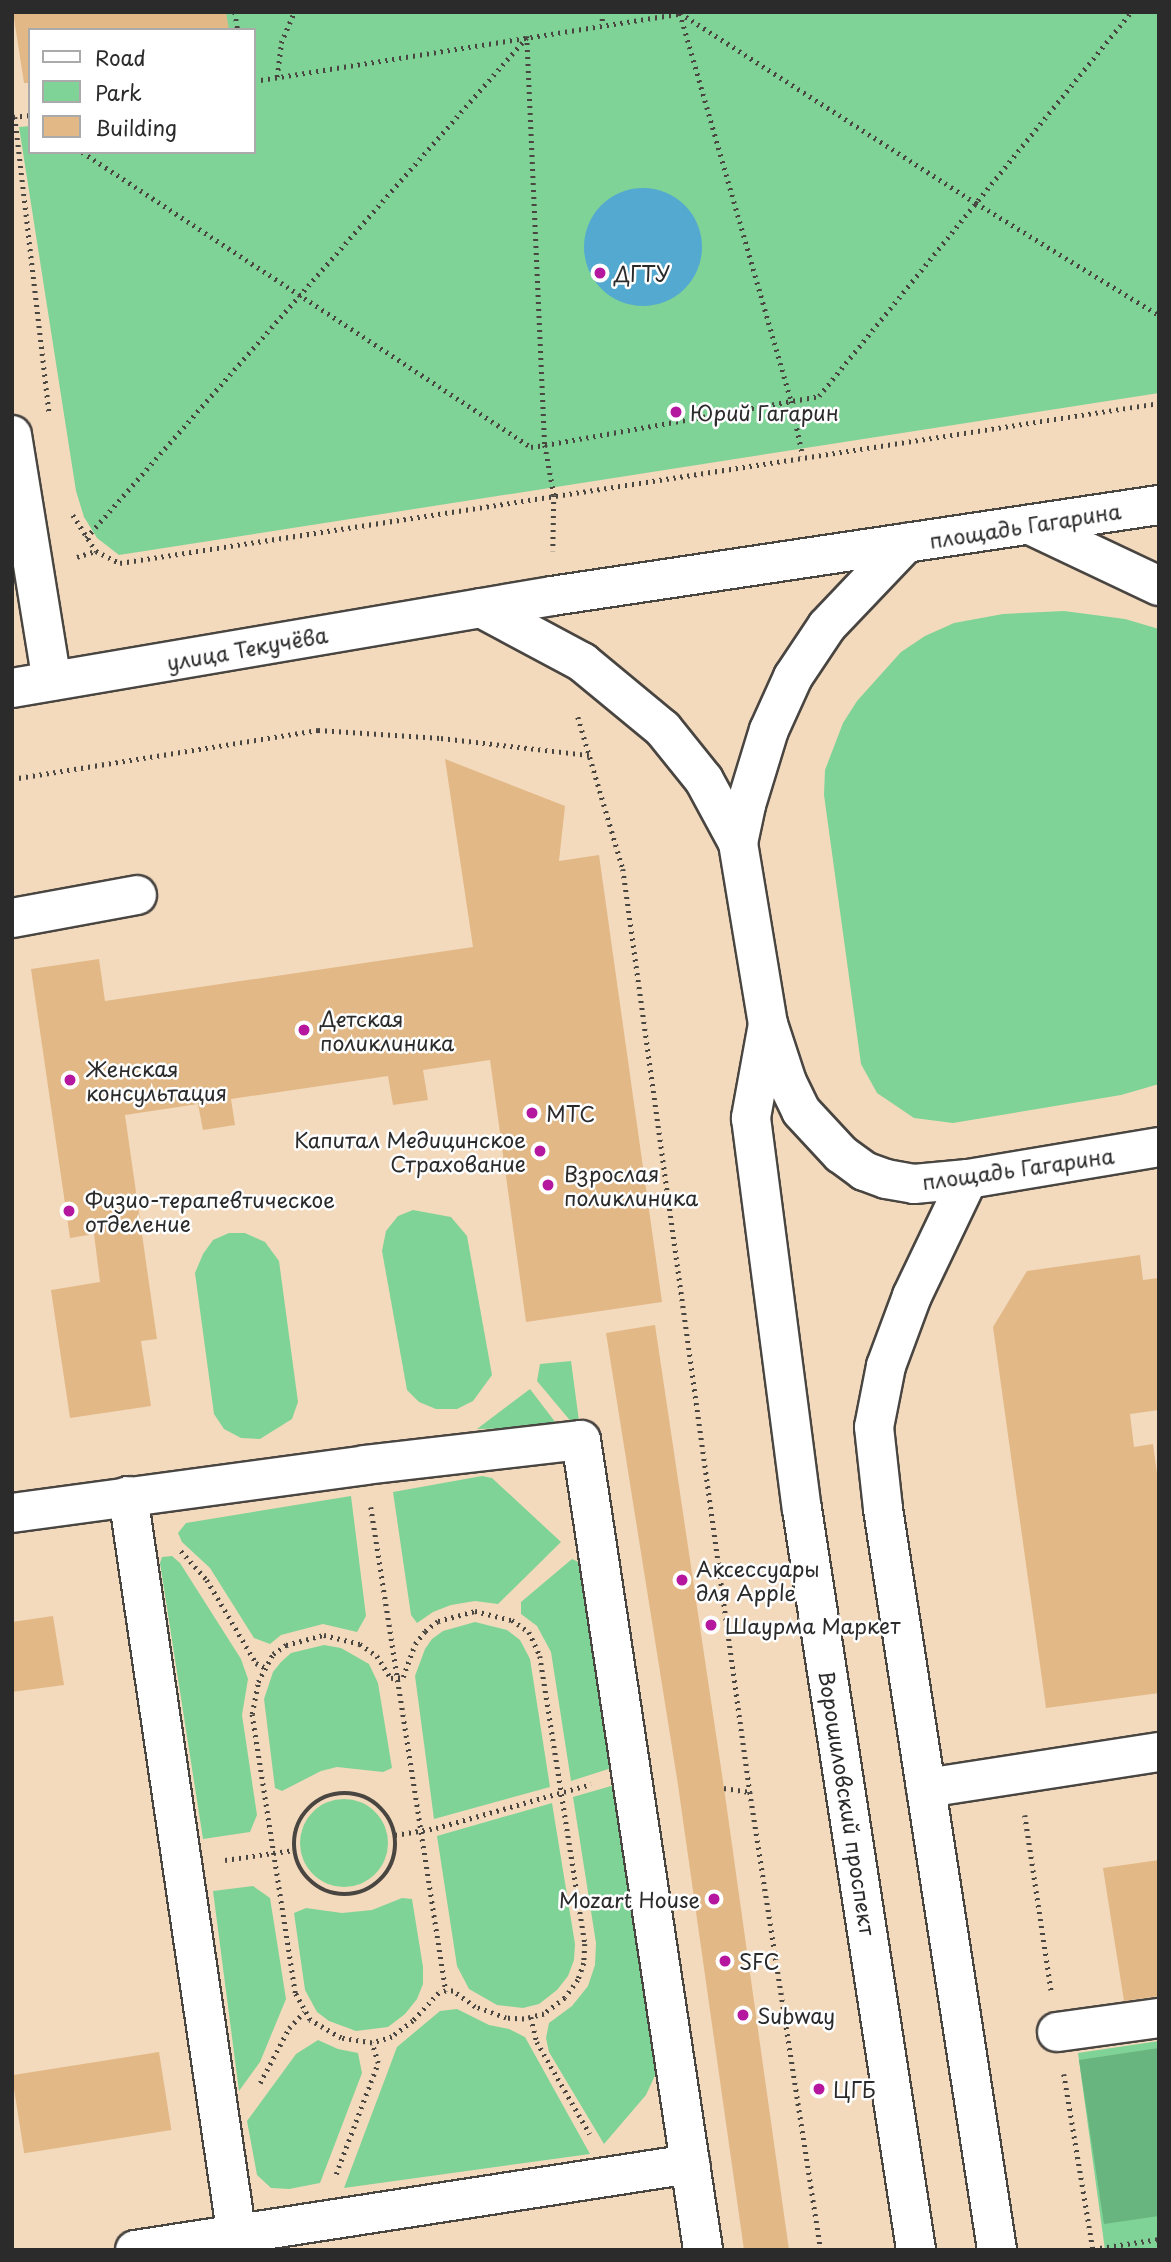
<!DOCTYPE html>
<meta charset="utf-8">
<style>
body{margin:0}
#map{position:relative;width:1171px;height:2262px;overflow:hidden;background:#f3dabd;font-family:"Playpen Sans",sans-serif}
div>[style]{position:absolute}
[style*='--x']{left:calc(var(--x)*1px);top:calc(var(--y)*1px);width:calc(var(--w)*1px);rotate:calc(var(--a)*1deg)}
.green>*{inset:0;background:#80d396}
.round{border-radius:50%}
.forest>*{inset:0;background:#68b57f}
.water>*{inset:0;background:#54a9d0}
.building>*{inset:0;background:#e2b886;transform-origin:0 0}
.path>*{height:4.5px;margin-top:-2.25px;transform-origin:0;background:repeating-linear-gradient(90deg,#494541 0 2px,transparent 0 7px)}
.path>.ring{margin:-2.25px;padding:0;box-sizing:content-box;background:none;border:4.5px solid #494541;border-radius:50%}
.roads{filter:drop-shadow(2px 0 #494541) drop-shadow(-2px 0 #494541) drop-shadow(0 2px #494541) drop-shadow(0 -2px #494541)}
.minor>*{height:38px;margin:-19px;padding:0 19px;transform-origin:19px;border-radius:19px;background:#fff}
.major>*{height:38px;margin:-19px;padding:0 19px;transform-origin:19px;border-radius:19px;background:#fff}
.dots>*{width:19px;height:19px;translate:-50% -50%;box-sizing:border-box;border:4px solid #fff;border-radius:50%}
span{translate:-50% -50%;white-space:nowrap;text-align:center;line-height:1.15;-webkit-text-stroke:5px #fff;paint-order:stroke}
.poi-label{font-size:21px;color:#2b2b2b}
.left{translate:0 -50%;text-align:left}
.right{translate:-100% -50%;text-align:right}
.street-label{font-size:21px;color:#2b2b2b}
.frame{position:absolute;inset:0;border:14px solid #2b2b2b;pointer-events:none}
.legend{position:absolute;left:28px;top:28px;width:228px;height:126px;box-sizing:border-box;background:#fff;border:2px solid #aaa;margin:0;padding:9px 12px;list-style:none;font-size:21px;color:#2b2b2b}
.legend li{display:flex;align-items:center;gap:14px;height:35px}
.legend b{width:35px;border:2px solid #aaa}
</style>
<div id="map">
<div class="green">
<div style="clip-path:polygon(213px 12px,1159px 12px,1159px 393px,119px 555px,97px 538px,84px 517px,76px 491px,19px 127px,30px 126px,30px 152px,254px 152px,254px 30px,216px 30px)"></div>
<div style="clip-path:polygon(1064px 611px,1125px 619px,1159px 629px,1159px 1084px,1121px 1095px,953px 1123px,914px 1118px,877px 1093px,861px 1064px,824px 795px,825px 770px,843px 723px,857px 701px,901px 652px,925px 636px,954px 623px,1003px 614px)"></div>
<div style="clip-path:polygon(413px 1210px,451px 1217px,467px 1236px,492px 1375px,473px 1401px,457px 1409px,436px 1409px,419px 1402px,407px 1390px,382px 1251px,386px 1231px,398px 1216px)"></div>
<div style="clip-path:polygon(229px 1233px,245px 1233px,265px 1242px,279px 1261px,298px 1402px,292px 1419px,260px 1439px,241px 1438px,224px 1429px,214px 1414px,195px 1273px,203px 1254px,213px 1240px)"></div>
<div style="clip-path:polygon(571px 1361px,579px 1421px,573px 1424px,537px 1381px,540px 1364px)"></div>
<div style="clip-path:polygon(530px 1389px,559px 1427px,477px 1429px)"></div>
<div style="clip-path:polygon(482px 1476px,492px 1478px,561px 1542px,498px 1604px,475px 1601px,451px 1605px,433px 1612px,417px 1623px,411px 1615px,393px 1492px)"></div>
<div style="clip-path:polygon(351px 1496px,366px 1616px,357px 1632px,323px 1624px,281px 1635px,270px 1644px,254px 1638px,210px 1568px,182px 1542px,178px 1533px,186px 1523px)"></div>
<div style="clip-path:polygon(172px 1556px,180px 1563px,241px 1659px,248px 1679px,242px 1715px,257px 1815px,250px 1832px,203px 1839px,160px 1563px,162px 1557px)"></div>
<div style="clip-path:polygon(572px 1559px,587px 1566px,621px 1765px,571px 1781px,551px 1652px,537px 1626px,521px 1614px,521px 1602px)"></div>
<div style="clip-path:polygon(475px 1622px,507px 1630px,520px 1640px,530px 1659px,550px 1787px,434px 1819px,415px 1676px,425px 1649px,432px 1639px,443px 1631px)"></div>
<div style="clip-path:polygon(324px 1645px,341px 1648px,369px 1664px,378px 1683px,392px 1768px,383px 1772px,337px 1767px,321px 1771px,282px 1791px,275px 1788px,264px 1699px,273px 1672px,281px 1662px,291px 1653px)"></div>
<div style="clip-path:polygon(625px 1782px,657px 2071px,646px 2095px,604px 2144px,549px 2052px,546px 2038px,549px 2023px,572px 2006px,588px 1986px,595px 1965px,596px 1943px,573px 1797px)"></div>
<div class="round" style="left:300px;top:1799px;width:88px;height:88px"></div>
<div style="clip-path:polygon(552px 1803px,575px 1944px,574px 1960px,568px 1976px,557px 1990px,539px 2004px,523px 2008px,497px 2005px,469px 1989px,457px 1966px,437px 1836px)"></div>
<div style="clip-path:polygon(253px 1886px,270px 1898px,286px 1999px,260px 2062px,239px 2091px,213px 1891px)"></div>
<div style="clip-path:polygon(402px 1898px,412px 1899px,423px 1967px,423px 1984px,417px 1999px,405px 2014px,388px 2027px,356px 2031px,329px 2021px,317px 2012px,305px 1990px,294px 1913px,306px 1908px,342px 1913px,372px 1910px)"></div>
<div style="clip-path:polygon(457px 2009px,489px 2025px,509px 2029px,525px 2037px,590px 2154px,344px 2188px,397px 2047px,440px 2011px)"></div>
<div style="clip-path:polygon(318px 2040px,338px 2049px,358px 2053px,362px 2073px,320px 2183px,289px 2189px,271px 2188px,257px 2175px,247px 2121px,296px 2054px)"></div>
<div style="clip-path:polygon(1159px 2041px,1159px 2250px,1105px 2250px,1078px 2053px)"></div>
</div>
<div class="forest">
<div style="clip-path:polygon(1159px 2048px,1159px 2216px,1104px 2224px,1079px 2060px)"></div>
</div>
<div class="water">
<div class="round" style="left:584px;top:188px;width:118px;height:118px"></div>
</div>
<div class="building">
<div style="clip-path:polygon(13px 12px,226px 12px,229px 30px,30px 30px,30px 83px,24px 83px)"></div>
<div style="clip-path:polygon(445px 759px,565px 806px,559px 861px,599px 855px,662px 1302px,526px 1322px,490px 1060px,423px 1070px,428px 1100px,393px 1105px,388px 1076px,231px 1099px,235px 1125px,203px 1130px,198px 1104px,125px 1115px,157px 1339px,141px 1341px,151px 1406px,70px 1418px,51px 1290px,100px 1282px,94px 1234px,70px 1238px,31px 969px,99px 959px,105px 1001px,473px 947px)"></div>
<div style="clip-path:polygon(1140px 1255px,1143px 1280px,1159px 1278px,1159px 1410px,1130px 1414px,1134px 1447px,1153px 1444px,1159px 1488px,1159px 1693px,1046px 1708px,993px 1327px,1027px 1271px)"></div>
<div style="clip-path:polygon(655px 1325px,724px 1788px,789px 2250px,744px 2250px,678px 1785px,606px 1333px)"></div>
<div style="clip-path:polygon(53px 1616px,64px 1685px,12px 1692px,12px 1622px)"></div>
<div style="clip-path:polygon(1159px 1860px,1159px 1996px,1124px 2001px,1103px 1868px)"></div>
<div style="left:159px;top:2052px;width:79px;height:149px;rotate:81deg"></div>
</div>
<div class="path">
<div style="--x:235;--y:12;--w:18;--a:81"></div>
<div style="--x:602;--y:12;--w:13;--a:86"></div>
<div style="--x:680;--y:13;--w:352;--a:32.7"></div>
<div style="--x:976;--y:203;--w:215;--a:31.5"></div>
<div style="--x:680;--y:13;--w:404;--a:74"></div>
<div style="--x:791;--y:401;--w:56;--a:77.7"></div>
<div style="--x:527;--y:36;--w:409;--a:87.5"></div>
<div style="--x:545;--y:445;--w:51;--a:79.8"></div>
<div style="--x:554;--y:495;--w:56;--a:91"></div>
<div style="--x:277;--y:77;--w:34;--a:-83"></div>
<div style="--x:281;--y:43;--w:34;--a:-67"></div>
<div style="--x:254;--y:81;--w:432;--a:-9"></div>
<div style="--x:13;--y:117;--w:17;--a:-7"></div>
<div style="--x:15;--y:117;--w:297;--a:83.4"></div>
<div style="--x:82;--y:152;--w:537;--a:33.31"></div>
<div style="--x:531;--y:447;--w:14;--a:-8"></div>
<div style="--x:545;--y:445;--w:278;--a:-10.1"></div>
<div style="--x:819;--y:396;--w:495;--a:-50.9"></div>
<div style="--x:73;--y:515;--w:43;--a:57.4"></div>
<div style="--x:96;--y:551;--w:27;--a:27"></div>
<div style="--x:120;--y:563;--w:1051;--a:-8.75"></div>
<div style="--x:86;--y:538;--w:667;--a:-48.64"></div>
<div style="--x:77;--y:557;--w:20;--a:-18"></div>
<div style="--x:578;--y:717;--w:159;--a:73.5"></div>
<div style="--x:623;--y:869;--w:932;--a:82.17"></div>
<div style="--x:750;--y:1792;--w:463;--a:81.2"></div>
<div style="--x:12;--y:779;--w:310;--a:-9.1"></div>
<div style="--x:318;--y:730;--w:123;--a:3.7"></div>
<div style="--x:441;--y:738;--w:149;--a:6.6"></div>
<div style="--x:371;--y:1507;--w:490;--a:81.2"></div>
<div style="--x:181;--y:1551;--w:39;--a:48"></div>
<div style="--x:207;--y:1580;--w:96;--a:59.4"></div>
<div style="--x:256;--y:1663;--w:9;--a:27"></div>
<div style="--x:475;--y:1611;--w:38;--a:14"></div>
<div style="--x:512;--y:1620;--w:21;--a:35"></div>
<div style="--x:529;--y:1632;--w:26;--a:65"></div>
<div style="--x:540;--y:1656;--w:291;--a:81.1"></div>
<div style="--x:585;--y:1944;--w:19;--a:93"></div>
<div style="--x:584;--y:1963;--w:18;--a:109"></div>
<div style="--x:578;--y:1980;--w:22;--a:126"></div>
<div style="--x:565;--y:1998;--w:26;--a:143"></div>
<div style="--x:544;--y:2014;--w:21;--a:166"></div>
<div style="--x:524;--y:2019;--w:18;--a:-177"></div>
<div style="--x:506;--y:2018;--w:33;--a:-160"></div>
<div style="--x:475;--y:2007;--w:27;--a:-144"></div>
<div style="--x:453;--y:1991;--w:7;--a:180"></div>
<div style="--x:446;--y:1991;--w:7;--a:164"></div>
<div style="--x:439;--y:1993;--w:38;--a:133"></div>
<div style="--x:413;--y:2021;--w:26;--a:143"></div>
<div style="--x:392;--y:2037;--w:21;--a:163"></div>
<div style="--x:372;--y:2043;--w:31;--a:-171"></div>
<div style="--x:341;--y:2038;--w:36;--a:-150"></div>
<div style="--x:310;--y:2020;--w:31;--a:-119"></div>
<div style="--x:295;--y:1993;--w:282;--a:-98.8"></div>
<div style="--x:252;--y:1714;--w:33;--a:-79"></div>
<div style="--x:258;--y:1682;--w:32;--a:-62"></div>
<div style="--x:273;--y:1654;--w:16;--a:-35"></div>
<div style="--x:286;--y:1645;--w:39;--a:-15"></div>
<div style="--x:324;--y:1635;--w:37;--a:14"></div>
<div style="--x:360;--y:1644;--w:21;--a:35"></div>
<div style="--x:377;--y:1656;--w:26;--a:58"></div>
<div style="--x:391;--y:1678;--w:12;--a:-5"></div>
<div style="--x:403;--y:1677;--w:35;--a:-70"></div>
<div style="--x:415;--y:1644;--w:16;--a:-52"></div>
<div style="--x:425;--y:1631;--w:16;--a:-38"></div>
<div style="--x:438;--y:1621;--w:38;--a:-15"></div>
<div style="--x:724;--y:1788;--w:26;--a:9"></div>
<div class="ring" style="left:294px;top:1793px;width:97.5px;height:97.5px"></div>
<div style="--x:1025;--y:1815;--w:177;--a:81.5"></div>
<div style="--x:395;--y:1835;--w:42;--a:-9.7"></div>
<div style="--x:436;--y:1828;--w:161;--a:-15.8"></div>
<div style="--x:225;--y:1860;--w:70;--a:-8.2"></div>
<div style="--x:531;--y:2017;--w:26;--a:77"></div>
<div style="--x:537;--y:2042;--w:106;--a:60.1"></div>
<div style="--x:1064;--y:2074;--w:178;--a:80.6"></div>
<div style="--x:260;--y:2083;--w:62;--a:-62.2"></div>
<div style="--x:289;--y:2028;--w:22;--a:-47"></div>
<div style="--x:336;--y:2174;--w:119;--a:-69.3"></div>
<div style="--x:378;--y:2063;--w:21;--a:-107"></div>
<div style="--x:1093;--y:2249;--w:67;--a:-8.6"></div>
</div>
<div class="roads">
<div class="minor">
<div style="--x:12;--y:918;--w:127;--a:-10.4"></div>
<div style="--x:128;--y:1496;--w:762;--a:81.63"></div>
<div style="--x:12;--y:1513;--w:356;--a:-7.7"></div>
<div style="--x:365;--y:1465;--w:217;--a:-6.6"></div>
<div style="--x:581;--y:1440;--w:819;--a:81.43"></div>
<div style="--x:926;--y:1788;--w:236;--a:-8.8"></div>
<div style="--x:1057;--y:2032;--w:103;--a:-7.8"></div>
<div style="--x:135;--y:2250;--w:562;--a:-8.81"></div>
</div>
<div class="major">
<div style="--x:12;--y:435;--w:249;--a:80.8"></div>
<div style="--x:1030;--y:525;--w:143;--a:25.3"></div>
<div style="--x:481;--y:608;--w:115;--a:28.1"></div>
<div style="--x:582;--y:662;--w:105;--a:39.6"></div>
<div style="--x:663;--y:729;--w:65;--a:51.2"></div>
<div style="--x:704;--y:780;--w:72;--a:61.6"></div>
<div style="--x:738;--y:843;--w:183;--a:80.6"></div>
<div style="--x:768;--y:1024;--w:61;--a:71.9"></div>
<div style="--x:787;--y:1082;--w:32;--a:64"></div>
<div style="--x:801;--y:1111;--w:59;--a:47.1"></div>
<div style="--x:841;--y:1154;--w:29;--a:36"></div>
<div style="--x:864;--y:1171;--w:23;--a:20"></div>
<div style="--x:886;--y:1179;--w:28;--a:10"></div>
<div style="--x:914;--y:1184;--w:54;--a:-5.3"></div>
<div style="--x:968;--y:1179;--w:194;--a:-9.5"></div>
<div style="--x:12;--y:688;--w:548;--a:-9.67"></div>
<div style="--x:552;--y:596;--w:614;--a:-8.53"></div>
<div style="--x:738;--y:843;--w:39;--a:-78"></div>
<div style="--x:746;--y:805;--w:78;--a:-73"></div>
<div style="--x:769;--y:730;--w:58;--a:-65.6"></div>
<div style="--x:793;--y:677;--w:61;--a:-56.3"></div>
<div style="--x:827;--y:626;--w:115;--a:-46.4"></div>
<div style="--x:768;--y:1024;--w:96;--a:100.3"></div>
<div style="--x:751;--y:1118;--w:394;--a:82.6"></div>
<div style="--x:802;--y:1509;--w:750;--a:81.25"></div>
<div style="--x:968;--y:1179;--w:130;--a:115.6"></div>
<div style="--x:912;--y:1296;--w:75;--a:110.4"></div>
<div style="--x:886;--y:1366;--w:62;--a:101.1"></div>
<div style="--x:874;--y:1427;--w:82;--a:83.7"></div>
<div style="--x:883;--y:1509;--w:750;--a:81.25"></div>
</div>
</div>
<div class="dots">
<div style="left:600px;top:273px;background:#b5179e"></div>
<div style="left:676px;top:412px;background:#b5179e"></div>
<div style="left:304px;top:1030px;background:#b5179e"></div>
<div style="left:70px;top:1080px;background:#b5179e"></div>
<div style="left:532px;top:1113px;background:#b5179e"></div>
<div style="left:540px;top:1151px;background:#b5179e"></div>
<div style="left:548px;top:1185px;background:#b5179e"></div>
<div style="left:69px;top:1211px;background:#b5179e"></div>
<div style="left:682px;top:1580px;background:#b5179e"></div>
<div style="left:711px;top:1625px;background:#b5179e"></div>
<div style="left:714px;top:1899px;background:#b5179e"></div>
<div style="left:725px;top:1961px;background:#b5179e"></div>
<div style="left:743px;top:2015px;background:#b5179e"></div>
<div style="left:819px;top:2089px;background:#b5179e"></div>
</div>
<div class="poi-label">
<span class="left" style="left:614px;top:273px">ДГТУ</span>
<span class="left" style="left:690px;top:412px">Юрий Гагарин</span>
<span class="left" style="left:320px;top:1030px">Детская<br>поликлиника</span>
<span class="left" style="left:86px;top:1080px">Женская<br>консультация</span>
<span class="left" style="left:546px;top:1113px">МТС</span>
<span class="right" style="left:526px;top:1151px">Капитал Медицинское<br>Страхование</span>
<span class="left" style="left:564px;top:1185px">Взрослая<br>поликлиника</span>
<span class="left" style="left:85px;top:1211px">Физио-терапевтическое<br>отделение</span>
<span class="left" style="left:696px;top:1580px">Аксессуары<br>для Apple</span>
<span class="left" style="left:725px;top:1625px">Шаурма Маркет</span>
<span class="right" style="left:700px;top:1899px">Mozart House</span>
<span class="left" style="left:739px;top:1961px">SFC</span>
<span class="left" style="left:757px;top:2015px">Subway</span>
<span class="left" style="left:833px;top:2089px">ЦГБ</span>
</div>
<div class="street-label">
<span style="left:1025px;top:525px;rotate:-9deg">площадь Гагарина</span>
<span style="left:247px;top:648px;rotate:-10deg">улица Текучёва</span>
<span style="left:1018px;top:1168px;rotate:-8deg">площадь Гагарина</span>
<span style="left:848px;top:1803px;rotate:81deg">Ворошиловский проспект</span>
</div>
<div class="frame"></div>
<ul class="legend">
<li><b style="height:9px;background:#fff"></b>Road</li>
<li><b style="height:19px;background:#80d396"></b>Park</li>
<li><b style="height:19px;background:#e2b886"></b>Building</li>
</ul>
</div>
